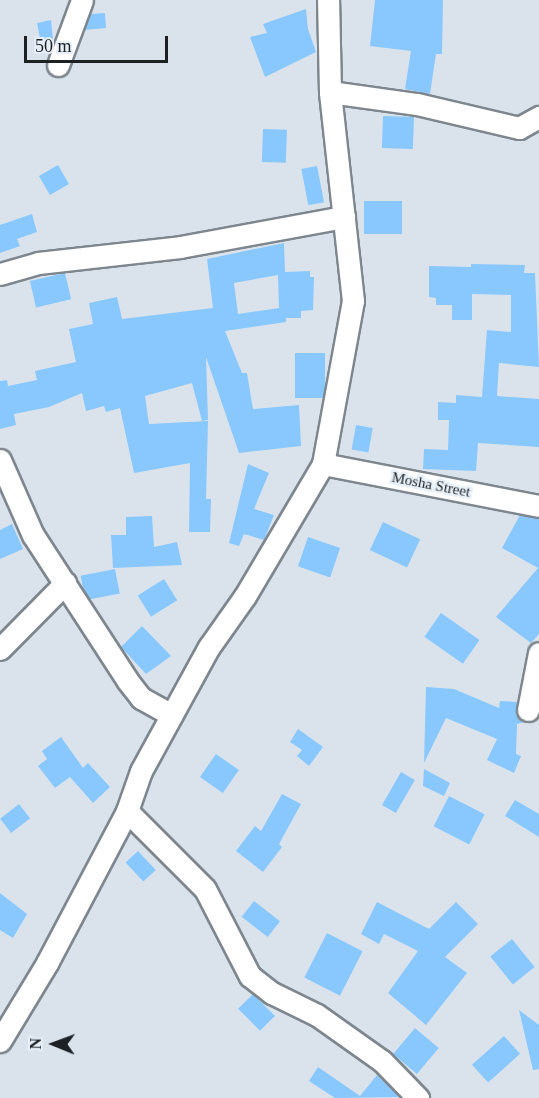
<!DOCTYPE html>
<style>
body{margin:0}
#map{position:relative;width:539px;height:1098px;overflow:hidden;background:#dae3ec;font-family:Georgia,serif}
div>[style]{position:absolute}
[style*='--x']{left:calc(var(--x)*1px);top:calc(var(--y)*1px);width:calc(var(--w)*1px);rotate:calc(var(--a)*1deg)}
.building>*{inset:0;background:#88c8ff;transform-origin:0 0}
.roads{filter:drop-shadow(2px 0 #7e868e) drop-shadow(-2px 0 #7e868e) drop-shadow(0 2px #7e868e) drop-shadow(0 -2px #7e868e)}
.street>*{height:21px;margin:-10.5px;padding:0 10.5px;transform-origin:10.5px;border-radius:10.5px;background:#fff}
span{translate:-50% -50%;white-space:nowrap;text-align:center;line-height:1.15;-webkit-text-stroke:5px #e7f0f9;paint-order:stroke}
.street-label{font-size:15px;color:#1e2124}
.north{position:absolute;left:24px;top:1014px;width:60px;height:60px;-webkit-text-stroke:4px #e7f0f9;paint-order:stroke;rotate:271deg;font-size:16px;font-weight:700;line-height:24px;text-align:center;color:#1e2124}
.north::after{content:'';display:block;margin:auto;width:21px;height:27px;background:#1e2124;clip-path:polygon(50% 0,100% 100%,50% 72%,0 100%)}
.scale{position:absolute;left:24px;top:36px;width:144px;height:27px;box-sizing:border-box;border:3px solid #1e2124;border-top:0;padding-left:8px;font-size:18px;line-height:21px;white-space:nowrap;color:#1e2124;-webkit-text-stroke:4px #e7f0f9;paint-order:stroke}
</style>
<div id="map">
<div class="building">
<div style="clip-path:polygon(375px 0,443px 0,442px 54px,436px 54px,430px 94px,405px 89px,411px 51px,370px 46px)"></div>
<div style="clip-path:polygon(306px 9px,308px 29px,316px 52px,265px 77px,250px 37px,267px 33px,263px 24px)"></div>
<div style="clip-path:polygon(105px 13px,106px 28px,84px 30px,90px 14px)"></div>
<div style="clip-path:polygon(51px 20px,53px 41px,41px 43px,37px 23px)"></div>
<div style="left:383px;top:116px;width:31px;height:32px;rotate:2deg"></div>
<div style="left:263px;top:129px;width:24px;height:33px;rotate:2deg"></div>
<div style="left:58px;top:165px;width:22px;height:22px;rotate:60deg"></div>
<div style="left:317px;top:166px;width:37px;height:16px;rotate:79deg"></div>
<div style="left:364px;top:201px;width:38px;height:33px"></div>
<div style="clip-path:polygon(32px 214px,37px 232px,17px 239px,20px 246px,0 253px,0 225px)"></div>
<div style="clip-path:polygon(evenodd,284px 243px,285px 272px,310px 271px,310px 277px,314px 277px,313px 310px,301px 311px,301px 318px,286px 318px,286px 322px,225px 331px,242px 373px,247px 373px,253px 409px,299px 405px,301px 446px,239px 453px,206px 357px,208px 420px,202px 421px,192px 383px,145px 396px,149px 424px,208px 421px,206px 499px,211px 499px,210px 532px,189px 532px,190px 463px,134px 473px,120px 408px,106px 412px,104px 406px,86px 411px,82px 393px,49px 407px,14px 414px,16px 425px,0 429px,0 381px,7px 380px,8px 386px,37px 380px,35px 371px,76px 362px,69px 329px,93px 324px,89px 303px,117px 297px,122px 319px,213px 308px,207px 259px,284px 243px,278px 275px,279px 308px,238px 314px,234px 283px,278px 275px)"></div>
<div style="clip-path:polygon(471px 264px,525px 265px,524px 273px,535px 273px,539px 367px,499px 363px,497px 396px,539px 399px,539px 447px,478px 443px,476px 471px,423px 469px,424px 449px,448px 450px,449px 420px,438px 420px,438px 402px,456px 403px,456px 395px,482px 397px,487px 330px,511px 332px,511px 295px,472px 294px,472px 320px,452px 320px,452px 305px,436px 305px,436px 298px,429px 297px,429px 266px,471px 267px)"></div>
<div style="left:65px;top:273px;width:27px;height:36px;rotate:77deg"></div>
<div style="left:295px;top:353px;width:30px;height:45px"></div>
<div style="left:356px;top:425px;width:17px;height:25px;rotate:10deg"></div>
<div style="clip-path:polygon(248px 464px,269px 473px,254px 509px,274px 515px,264px 540px,244px 534px,239px 546px,229px 543px)"></div>
<div style="clip-path:polygon(520px 515px,539px 518px,539px 634px,531px 643px,496px 617px,538px 568px,502px 548px)"></div>
<div style="clip-path:polygon(152px 516px,154px 547px,177px 542px,182px 565px,113px 568px,111px 535px,126px 535px,126px 517px)"></div>
<div style="left:383px;top:522px;width:41px;height:31px;rotate:25deg"></div>
<div style="clip-path:polygon(12px 524px,23px 549px,0 559px,0 530px)"></div>
<div style="left:308px;top:537px;width:34px;height:31px;rotate:19deg"></div>
<div style="left:115px;top:569px;width:25px;height:35px;rotate:79deg"></div>
<div style="left:164px;top:579px;width:25px;height:31px;rotate:58deg"></div>
<div style="left:441px;top:613px;width:47px;height:29px;rotate:35deg"></div>
<div style="clip-path:polygon(142px 626px,171px 656px,146px 674px,121px 647px)"></div>
<div style="clip-path:polygon(426px 687px,454px 689px,499px 708px,500px 701px,517px 702px,516px 715px,524px 722px,517px 724px,516px 754px,521px 756px,514px 773px,487px 760px,497px 739px,446px 718px,424px 763px)"></div>
<div style="clip-path:polygon(298px 729px,323px 747px,309px 766px,297px 756px,302px 750px,290px 742px)"></div>
<div style="clip-path:polygon(61px 737px,83px 768px,88px 763px,110px 787px,93px 803px,70px 777px,55px 788px,38px 766px,47px 759px,42px 751px)"></div>
<div style="left:216px;top:754px;width:28px;height:28px;rotate:35deg"></div>
<div style="clip-path:polygon(424px 769px,450px 783px,444px 796px,423px 786px)"></div>
<div style="left:401px;top:772px;width:16px;height:38px;rotate:30deg"></div>
<div style="clip-path:polygon(282px 794px,301px 804px,279px 844px,282px 847px,263px 872px,236px 851px,255px 826px,261px 831px)"></div>
<div style="left:449px;top:796px;width:40px;height:34px;rotate:27deg"></div>
<div style="clip-path:polygon(515px 800px,539px 814px,539px 837px,505px 816px)"></div>
<div style="left:19px;top:804px;width:18px;height:24px;rotate:52deg"></div>
<div style="left:138px;top:851px;width:26px;height:17px;rotate:47deg"></div>
<div style="clip-path:polygon(0 893px,27px 914px,13px 938px,0 930px)"></div>
<div style="left:254px;top:901px;width:33px;height:20px;rotate:38deg"></div>
<div style="clip-path:polygon(377px 902px,429px 929px,456px 902px,478px 924px,445px 957px,467px 973px,426px 1025px,388px 993px,418px 951px,384px 934px,379px 944px,361px 934px)"></div>
<div style="left:327px;top:933px;width:40px;height:50px;rotate:27deg"></div>
<div style="left:512px;top:939px;width:36px;height:28px;rotate:51deg"></div>
<div style="left:253px;top:994px;width:31px;height:21px;rotate:45deg"></div>
<div style="clip-path:polygon(519px 1010px,539px 1025px,539px 1069px,533px 1070px)"></div>
<div style="left:415px;top:1028px;width:31px;height:34px;rotate:40deg"></div>
<div style="left:504px;top:1036px;width:24px;height:43px;rotate:48deg"></div>
<div style="clip-path:polygon(318px 1067px,360px 1096px,377px 1075px,399px 1097px,335px 1098px,309px 1081px)"></div>
</div>
<div class="roads">
<div class="street">
<div style="--x:58;--y:65;--w:69;--a:-69.7"></div>
<div style="--x:330;--y:92;--w:88;--a:7.9"></div>
<div style="--x:417;--y:104;--w:105;--a:13.2"></div>
<div style="--x:519;--y:128;--w:23;--a:-29"></div>
<div style="--x:0;--y:274;--w:40;--a:-16"></div>
<div style="--x:38;--y:263;--w:143;--a:-6.4"></div>
<div style="--x:180;--y:247;--w:167;--a:-10.4"></div>
<div style="--x:0;--y:460;--w:82;--a:66.3"></div>
<div style="--x:33;--y:535;--w:173;--a:57"></div>
<div style="--x:127;--y:680;--w:23;--a:52"></div>
<div style="--x:141;--y:698;--w:35;--a:29"></div>
<div style="--x:323;--y:464;--w:220;--a:11"></div>
<div style="--x:0;--y:649;--w:93;--a:-45.4"></div>
<div style="--x:528;--y:710;--w:58;--a:-79.1"></div>
<div style="--x:127;--y:811;--w:110;--a:45"></div>
<div style="--x:205;--y:889;--w:98;--a:62.7"></div>
<div style="--x:250;--y:976;--w:28;--a:38"></div>
<div style="--x:272;--y:993;--w:50;--a:26.1"></div>
<div style="--x:317;--y:1015;--w:80;--a:35.3"></div>
<div style="--x:382;--y:1061;--w:52;--a:45.8"></div>
<div style="--x:0;--y:1041;--w:91;--a:-58.9"></div>
<div style="--x:47;--y:963;--w:172;--a:-62.2"></div>
<div style="--x:127;--y:811;--w:42;--a:-70.7"></div>
<div style="--x:141;--y:771;--w:141;--a:-61.3"></div>
<div style="--x:209;--y:647;--w:62;--a:-54.8"></div>
<div style="--x:245;--y:596;--w:153;--a:-59.4"></div>
<div style="--x:323;--y:464;--w:166;--a:-79.6"></div>
<div style="--x:353;--y:301;--w:210;--a:-96.3"></div>
<div style="--x:330;--y:92;--w:92;--a:-91.2"></div>
</div>
</div>
<div class="street-label">
<span style="left:431px;top:485px;rotate:11deg">Mosha Street</span>
</div>
<div class="north">N</div>
<div class="scale">50 m</div>
</div>
